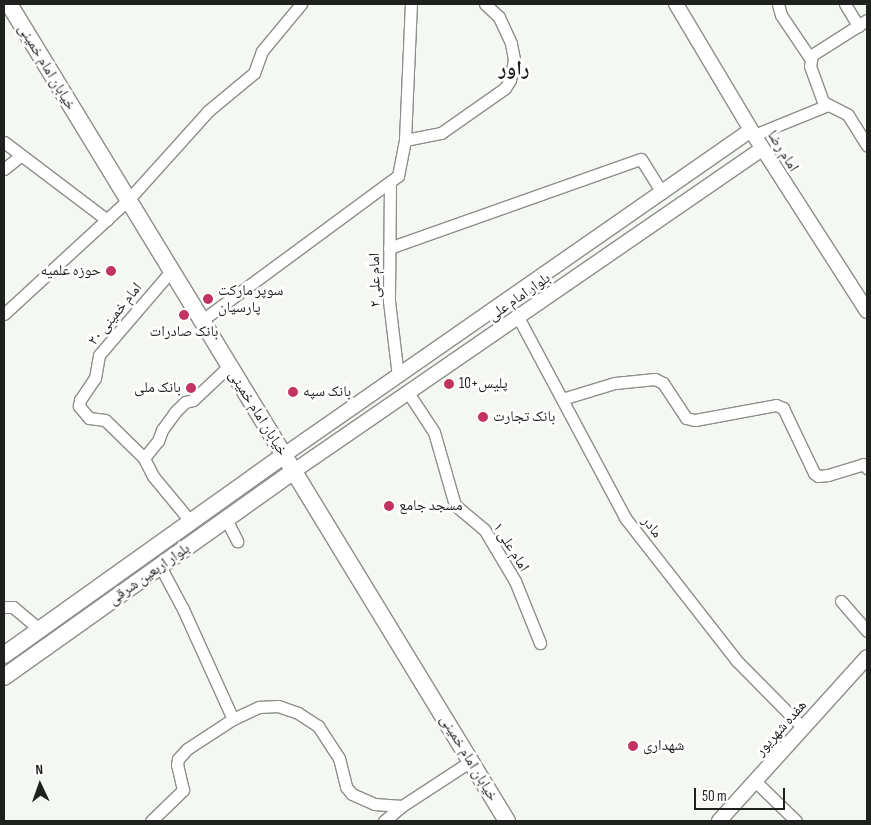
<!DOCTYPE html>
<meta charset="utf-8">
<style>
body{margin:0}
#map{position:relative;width:871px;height:825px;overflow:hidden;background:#f5f8f2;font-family:"Sofia Sans Condensed","Noto Naskh Arabic",sans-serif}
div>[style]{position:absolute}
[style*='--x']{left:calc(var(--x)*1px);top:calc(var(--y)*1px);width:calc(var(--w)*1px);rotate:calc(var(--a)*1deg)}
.roads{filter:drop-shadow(1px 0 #8c8f8a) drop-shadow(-1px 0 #8c8f8a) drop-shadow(0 1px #8c8f8a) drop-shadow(0 -1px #8c8f8a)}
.minor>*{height:11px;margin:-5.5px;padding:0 5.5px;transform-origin:5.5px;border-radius:5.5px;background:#fff}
.tertiary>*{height:14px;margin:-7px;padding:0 7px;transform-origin:7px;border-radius:7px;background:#fff}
.secondary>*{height:16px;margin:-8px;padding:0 8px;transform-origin:8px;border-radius:8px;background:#fff}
.dots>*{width:14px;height:14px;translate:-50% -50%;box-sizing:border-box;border:2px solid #fff;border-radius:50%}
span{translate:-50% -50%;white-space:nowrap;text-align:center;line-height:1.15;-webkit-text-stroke:5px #fff;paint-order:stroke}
.street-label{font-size:15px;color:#1f211f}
.poi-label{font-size:15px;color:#1f211f}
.right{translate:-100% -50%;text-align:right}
.left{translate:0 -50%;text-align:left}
.district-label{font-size:20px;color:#1f211f;font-weight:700}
.frame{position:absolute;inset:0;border:5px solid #1f211f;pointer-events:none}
.north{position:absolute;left:15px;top:760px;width:50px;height:50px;-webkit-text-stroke:4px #fff;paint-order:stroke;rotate:357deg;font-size:14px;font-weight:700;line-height:20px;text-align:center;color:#1f211f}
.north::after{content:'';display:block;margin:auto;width:18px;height:22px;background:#1f211f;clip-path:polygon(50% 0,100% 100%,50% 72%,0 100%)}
.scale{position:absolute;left:694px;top:788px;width:91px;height:22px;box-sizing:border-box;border:2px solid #1f211f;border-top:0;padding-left:6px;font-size:15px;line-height:18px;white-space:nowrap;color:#1f211f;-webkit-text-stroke:4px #fff;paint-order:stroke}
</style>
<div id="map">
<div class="roads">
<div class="minor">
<div style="--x:778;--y:4;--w:11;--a:75"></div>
<div style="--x:781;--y:15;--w:52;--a:56"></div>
<div style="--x:845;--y:4;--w:26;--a:59"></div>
<div style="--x:867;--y:20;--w:65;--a:147.5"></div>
<div style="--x:812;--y:55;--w:11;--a:100"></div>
<div style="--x:810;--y:66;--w:38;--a:70"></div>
<div style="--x:823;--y:102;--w:28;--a:27"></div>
<div style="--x:848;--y:115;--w:36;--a:58"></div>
<div style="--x:754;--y:135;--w:80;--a:-22.1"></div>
<div style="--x:405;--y:140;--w:37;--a:-11"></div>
<div style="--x:441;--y:133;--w:78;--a:-35.1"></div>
<div style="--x:505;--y:88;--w:9;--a:-58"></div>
<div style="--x:510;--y:80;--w:21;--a:-79"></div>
<div style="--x:514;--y:59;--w:16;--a:-101"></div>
<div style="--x:511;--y:43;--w:29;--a:-115"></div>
<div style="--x:499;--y:17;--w:19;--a:-137"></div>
<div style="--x:4;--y:142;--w:129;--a:37.1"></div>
<div style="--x:4;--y:169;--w:22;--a:-39"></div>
<div style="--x:390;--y:182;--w:119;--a:90.5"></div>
<div style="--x:389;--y:301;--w:76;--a:83.2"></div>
<div style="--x:389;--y:248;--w:267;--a:-19.5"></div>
<div style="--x:641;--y:159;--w:40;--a:58"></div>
<div style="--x:4;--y:314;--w:168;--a:-42.6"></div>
<div style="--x:128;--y:200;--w:120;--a:-48"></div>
<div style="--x:208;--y:111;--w:60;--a:-39.6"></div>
<div style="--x:254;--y:73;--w:23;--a:-70"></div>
<div style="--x:262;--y:51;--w:61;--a:-50.3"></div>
<div style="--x:518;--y:317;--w:229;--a:61.9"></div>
<div style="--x:626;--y:519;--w:179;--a:52"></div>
<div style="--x:736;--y:660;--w:95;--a:45.4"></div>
<div style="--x:201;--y:321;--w:245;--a:-36.4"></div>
<div style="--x:398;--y:176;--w:37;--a:-79"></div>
<div style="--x:405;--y:140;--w:136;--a:-87.5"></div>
<div style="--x:409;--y:394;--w:45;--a:56.7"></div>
<div style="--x:434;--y:432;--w:76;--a:74"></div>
<div style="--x:455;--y:505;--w:38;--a:40"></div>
<div style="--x:484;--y:529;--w:61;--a:59.2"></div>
<div style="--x:515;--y:581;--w:67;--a:68"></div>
<div style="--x:562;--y:399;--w:55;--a:-16.8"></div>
<div style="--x:615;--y:383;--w:40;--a:-5.7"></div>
<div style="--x:655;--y:379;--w:9;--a:27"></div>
<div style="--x:663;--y:383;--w:42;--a:56.7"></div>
<div style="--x:686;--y:418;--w:9;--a:13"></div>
<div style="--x:695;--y:420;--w:82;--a:-10.5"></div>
<div style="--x:776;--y:405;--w:8;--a:23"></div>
<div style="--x:783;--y:408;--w:72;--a:64.5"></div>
<div style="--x:814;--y:473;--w:5;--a:37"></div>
<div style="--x:818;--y:476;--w:10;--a:-6"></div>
<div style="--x:828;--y:475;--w:37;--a:-17"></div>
<div style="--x:863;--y:464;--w:6;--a:45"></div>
<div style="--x:144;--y:458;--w:54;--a:-135.7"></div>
<div style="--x:105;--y:420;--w:16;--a:-173"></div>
<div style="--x:89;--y:418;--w:16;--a:-130"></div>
<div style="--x:79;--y:406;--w:6;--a:-81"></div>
<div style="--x:80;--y:400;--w:27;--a:-56"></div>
<div style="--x:95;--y:378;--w:23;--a:-80"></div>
<div style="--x:99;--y:355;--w:111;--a:-49.4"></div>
<div style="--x:226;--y:519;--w:25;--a:63"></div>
<div style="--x:191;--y:522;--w:60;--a:-129.6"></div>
<div style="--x:153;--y:476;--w:20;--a:-117"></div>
<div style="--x:144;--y:458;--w:22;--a:-51"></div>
<div style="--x:158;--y:441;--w:12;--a:-70"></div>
<div style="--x:162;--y:430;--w:22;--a:-54"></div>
<div style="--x:175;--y:412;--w:14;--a:-45"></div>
<div style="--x:185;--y:402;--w:8;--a:-14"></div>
<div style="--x:193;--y:400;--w:50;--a:-43.4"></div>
<div style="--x:160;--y:566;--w:49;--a:61.9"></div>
<div style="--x:183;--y:609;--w:121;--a:65.6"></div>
<div style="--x:841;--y:601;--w:40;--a:49"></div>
<div style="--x:4;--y:607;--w:9;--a:0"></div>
<div style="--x:13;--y:607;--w:35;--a:40"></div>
<div style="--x:755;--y:781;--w:57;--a:44.3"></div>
<div style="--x:151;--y:821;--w:45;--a:-44.1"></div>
<div style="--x:183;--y:790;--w:26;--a:-103"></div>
<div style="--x:177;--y:765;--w:6;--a:-81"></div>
<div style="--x:178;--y:759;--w:13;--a:-48"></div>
<div style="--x:187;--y:749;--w:55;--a:-33.1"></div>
<div style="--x:233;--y:719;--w:29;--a:-25"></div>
<div style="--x:259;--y:707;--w:19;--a:-3"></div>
<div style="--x:278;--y:706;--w:21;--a:19"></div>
<div style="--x:298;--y:713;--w:24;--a:33"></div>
<div style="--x:318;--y:726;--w:38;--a:57"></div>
<div style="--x:339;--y:758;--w:30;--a:76"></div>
<div style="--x:346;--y:787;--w:9;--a:49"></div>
<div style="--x:352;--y:794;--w:24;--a:24"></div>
<div style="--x:374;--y:804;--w:28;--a:4"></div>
<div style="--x:384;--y:821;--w:23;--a:-40"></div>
<div style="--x:402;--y:806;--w:82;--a:-33.1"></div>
</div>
<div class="tertiary">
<div style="--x:676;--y:4;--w:152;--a:59.2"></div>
<div style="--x:754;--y:135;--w:209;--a:57.3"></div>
<div style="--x:284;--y:455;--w:569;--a:-34.84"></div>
<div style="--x:294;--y:471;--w:568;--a:-34.53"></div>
<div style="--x:719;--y:821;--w:221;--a:-47.9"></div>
</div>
<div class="secondary">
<div style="--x:9;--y:4;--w:957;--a:58.64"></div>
<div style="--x:4;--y:655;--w:344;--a:-35.5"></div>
<div style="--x:4;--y:677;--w:356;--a:-35.4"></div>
</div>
</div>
<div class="dots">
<div style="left:111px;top:271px;background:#c13462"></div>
<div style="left:208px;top:299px;background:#c13462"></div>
<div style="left:184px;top:315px;background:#c13462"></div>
<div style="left:449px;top:384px;background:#c13462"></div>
<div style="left:191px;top:388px;background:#c13462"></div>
<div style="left:293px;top:392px;background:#c13462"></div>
<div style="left:483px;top:417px;background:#c13462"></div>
<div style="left:389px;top:506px;background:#c13462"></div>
<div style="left:633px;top:746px;background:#c13462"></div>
</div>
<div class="street-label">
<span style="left:47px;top:67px;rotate:59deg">خیابان امام خمینی</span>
<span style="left:783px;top:151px;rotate:58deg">امام رضا</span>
<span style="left:375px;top:280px;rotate:-91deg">امام علی ۲</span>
<span style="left:519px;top:297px;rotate:-35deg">بلوار امام علی</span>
<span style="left:115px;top:314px;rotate:-51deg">امام خمینی ۲۰</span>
<span style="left:258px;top:413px;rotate:58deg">خیابان امام خمینی</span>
<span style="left:652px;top:527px;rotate:52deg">مادر</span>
<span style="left:511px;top:547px;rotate:58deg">امام علی ۱</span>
<span style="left:149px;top:574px;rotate:-35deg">بلوار اربعین شرقی</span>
<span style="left:781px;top:728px;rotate:-48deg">هفده شهریور</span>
<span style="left:469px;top:758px;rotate:59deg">خیابان امام خمینی</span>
</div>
<div class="poi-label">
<span class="right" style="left:101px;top:271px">حوزه علمیه</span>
<span class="left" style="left:218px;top:299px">سوپر مارکت<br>پارسیان</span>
<span style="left:184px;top:332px">بانک صادرات</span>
<span class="left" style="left:459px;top:384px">پلیس+10</span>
<span class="right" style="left:181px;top:388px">بانک ملی</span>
<span class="left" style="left:303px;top:392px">بانک سپه</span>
<span class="left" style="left:493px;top:417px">بانک تجارت</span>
<span class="left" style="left:399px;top:506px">مسجد جامع</span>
<span class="left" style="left:643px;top:746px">شهداری</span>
</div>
<div class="district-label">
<span style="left:514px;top:69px">راور</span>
</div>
<div class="frame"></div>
<div class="north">N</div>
<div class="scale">50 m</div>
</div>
